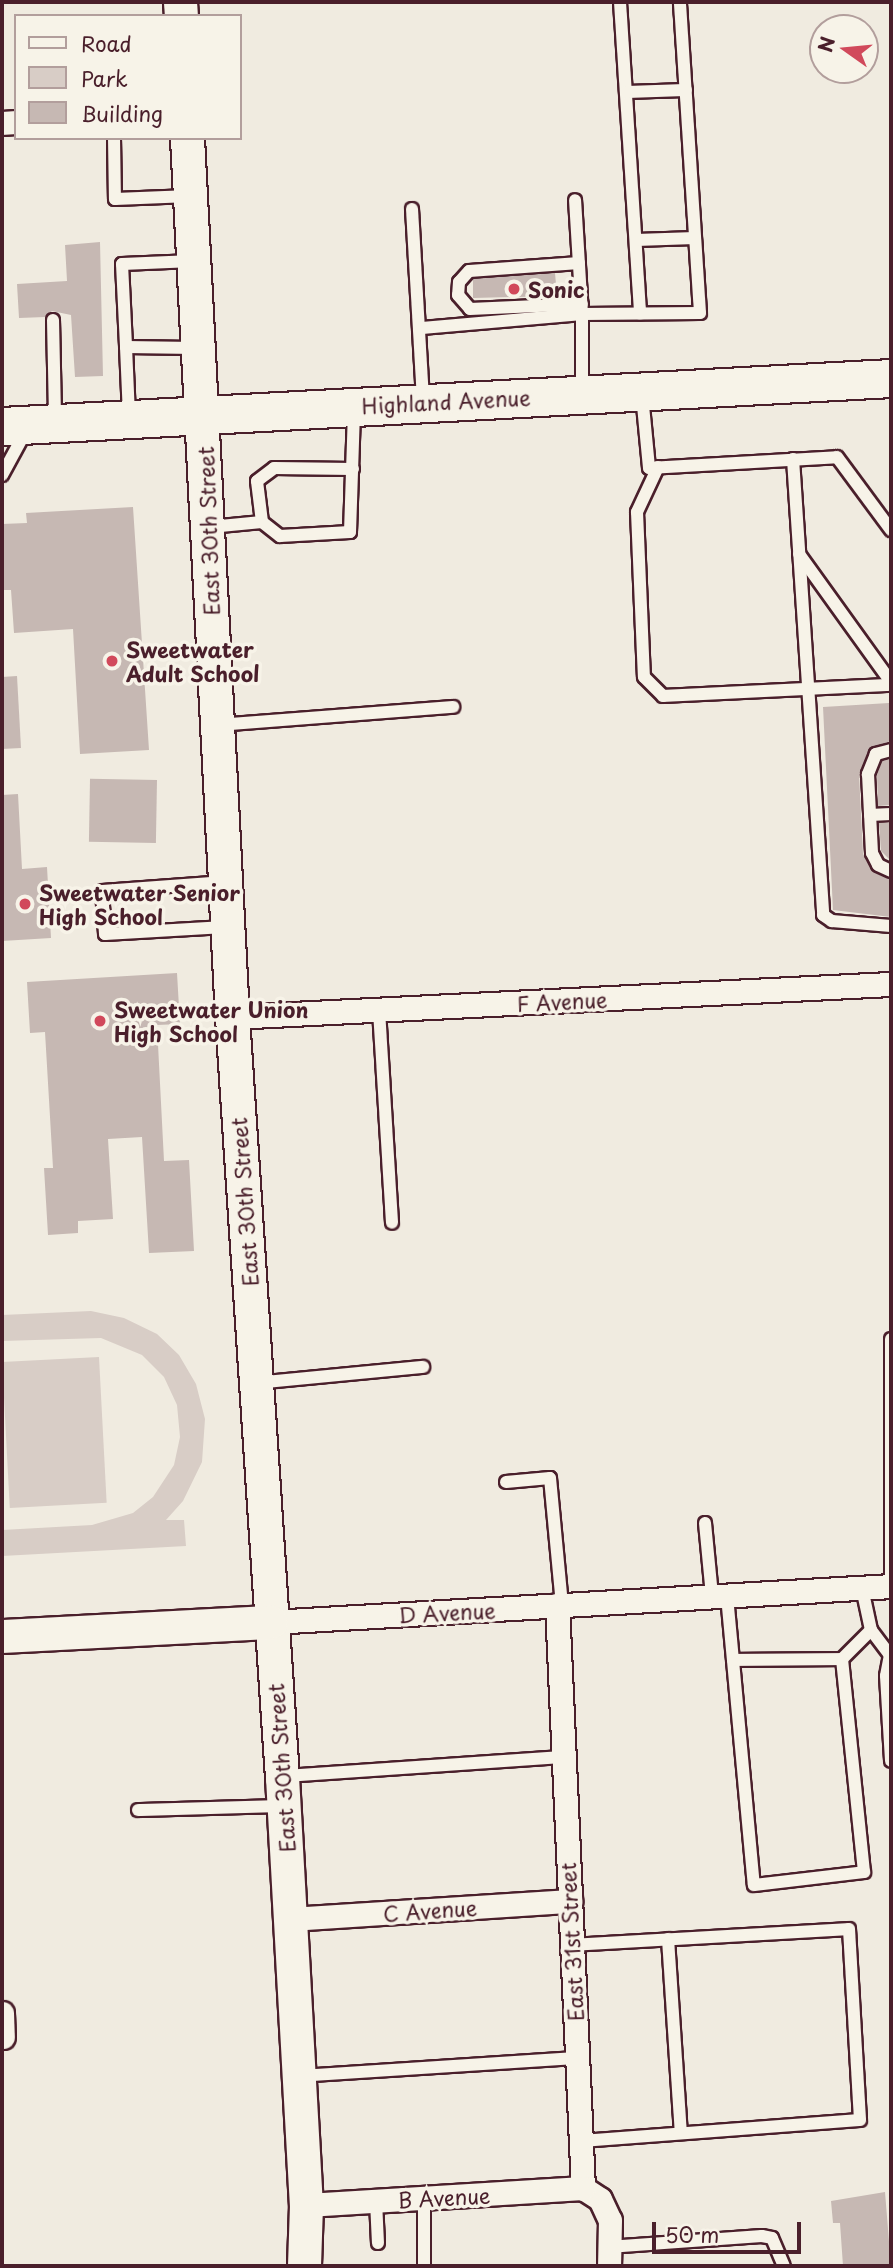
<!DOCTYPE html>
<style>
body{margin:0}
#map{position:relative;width:893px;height:2268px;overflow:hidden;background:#f0ebe0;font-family:"Playpen Sans",sans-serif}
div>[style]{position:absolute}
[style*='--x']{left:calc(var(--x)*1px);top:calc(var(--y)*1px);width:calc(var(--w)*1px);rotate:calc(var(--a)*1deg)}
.green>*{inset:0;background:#d8cdc6;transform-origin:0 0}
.building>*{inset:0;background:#c6b8b3;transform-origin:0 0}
.roads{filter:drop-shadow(2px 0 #4a1f2b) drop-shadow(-2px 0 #4a1f2b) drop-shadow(0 2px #4a1f2b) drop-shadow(0 -2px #4a1f2b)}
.lane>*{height:12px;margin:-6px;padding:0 6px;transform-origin:6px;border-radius:6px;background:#f7f3e8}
.street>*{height:23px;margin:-11.5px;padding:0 11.5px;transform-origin:11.5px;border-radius:11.5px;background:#f7f3e8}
.secondary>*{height:33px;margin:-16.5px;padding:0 16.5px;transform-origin:16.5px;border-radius:16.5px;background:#f7f3e8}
.primary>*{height:37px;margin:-18.5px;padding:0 18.5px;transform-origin:18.5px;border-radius:18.5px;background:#f7f3e8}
.dots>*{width:19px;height:19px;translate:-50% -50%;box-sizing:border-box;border:4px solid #f7f3e8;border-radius:50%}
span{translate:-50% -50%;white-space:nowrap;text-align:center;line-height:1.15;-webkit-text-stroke:7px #f7f3e8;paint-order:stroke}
.poi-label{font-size:21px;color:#4a1f2b;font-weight:700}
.left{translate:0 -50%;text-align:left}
.street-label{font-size:21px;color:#4a1f2b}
.frame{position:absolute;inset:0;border:4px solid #4a1f2b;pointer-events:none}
.legend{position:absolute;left:14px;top:14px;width:228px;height:126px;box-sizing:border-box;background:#f7f3e8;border:2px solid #b29e9c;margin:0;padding:9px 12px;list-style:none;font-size:21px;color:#4a1f2b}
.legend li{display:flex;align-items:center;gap:14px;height:35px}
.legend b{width:35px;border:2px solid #b29e9c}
.north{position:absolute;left:809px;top:14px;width:70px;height:70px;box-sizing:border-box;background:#f7f3e8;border:2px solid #b29e9c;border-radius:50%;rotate:285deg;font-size:19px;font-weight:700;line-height:28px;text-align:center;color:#4a1f2b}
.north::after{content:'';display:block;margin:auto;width:24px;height:32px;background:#d1495b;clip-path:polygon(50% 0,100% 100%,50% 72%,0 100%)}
.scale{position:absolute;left:652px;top:2222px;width:149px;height:32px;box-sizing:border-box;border:4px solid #4a1f2b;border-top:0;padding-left:9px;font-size:21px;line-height:24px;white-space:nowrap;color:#4a1f2b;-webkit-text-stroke:5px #f7f3e8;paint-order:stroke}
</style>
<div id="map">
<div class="green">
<div style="clip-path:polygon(91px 1311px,124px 1318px,157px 1334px,179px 1355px,196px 1384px,205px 1419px,202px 1462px,183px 1501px,166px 1520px,184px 1520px,186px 1546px,2px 1556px,2px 1530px,92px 1525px,133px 1513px,153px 1497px,174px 1465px,180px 1437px,177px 1405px,164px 1377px,142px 1355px,101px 1338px,2px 1341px,2px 1315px)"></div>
<div style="left:99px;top:1357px;width:146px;height:97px;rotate:87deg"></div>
</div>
<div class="building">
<div style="clip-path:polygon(100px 242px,103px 376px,75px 377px,71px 315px,52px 311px,45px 317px,19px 318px,17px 284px,67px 281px,65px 245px)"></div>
<div style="clip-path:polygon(555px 273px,557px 296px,473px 298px,473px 279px)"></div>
<div style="clip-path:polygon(133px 507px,149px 750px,80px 754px,73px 629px,14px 633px,11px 590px,2px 590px,2px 524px,27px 523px,26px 513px)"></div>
<div style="clip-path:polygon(17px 676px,21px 748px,2px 749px,2px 677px)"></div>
<div style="clip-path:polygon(889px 703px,891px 741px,870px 748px,859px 774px,863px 854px,874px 872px,891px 880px,891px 917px,833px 910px,823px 707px)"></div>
<div style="clip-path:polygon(891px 759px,891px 805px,878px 806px,877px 775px,882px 761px)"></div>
<div style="left:157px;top:780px;width:63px;height:67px;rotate:91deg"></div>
<div style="clip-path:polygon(18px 794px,22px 869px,47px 867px,51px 938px,2px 941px,2px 795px)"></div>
<div style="clip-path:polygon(879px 823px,891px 823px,891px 861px,881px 851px)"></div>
<div style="clip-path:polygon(177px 973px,180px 1024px,157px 1025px,164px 1161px,189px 1160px,194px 1251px,149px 1253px,142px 1137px,108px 1139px,113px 1219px,78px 1221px,78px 1233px,48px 1235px,44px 1168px,53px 1168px,45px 1032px,30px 1033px,27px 982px)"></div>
<div style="clip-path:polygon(885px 2192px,891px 2266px,843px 2266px,840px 2223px,833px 2223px,831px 2201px)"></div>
</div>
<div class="roads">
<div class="lane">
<div style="--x:620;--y:2;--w:312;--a:86.3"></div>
<div style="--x:626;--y:92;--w:60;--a:-1.9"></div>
<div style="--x:114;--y:138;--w:61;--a:89.1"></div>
<div style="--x:115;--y:199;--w:75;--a:-2.3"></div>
<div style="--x:412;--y:209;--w:193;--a:86.7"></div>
<div style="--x:636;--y:240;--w:59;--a:-1.9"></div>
<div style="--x:193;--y:261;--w:71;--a:177.6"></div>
<div style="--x:122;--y:264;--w:83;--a:87.2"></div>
<div style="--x:126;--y:347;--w:69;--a:0.8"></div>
<div style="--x:579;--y:263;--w:110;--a:175.8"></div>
<div style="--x:469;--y:271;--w:15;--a:132"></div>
<div style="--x:459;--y:282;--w:13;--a:94"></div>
<div style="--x:458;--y:295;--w:18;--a:49"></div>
<div style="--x:470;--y:309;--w:112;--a:-2.6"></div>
<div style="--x:53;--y:320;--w:98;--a:88.8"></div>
<div style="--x:422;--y:328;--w:161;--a:-5"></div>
<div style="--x:582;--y:314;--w:114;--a:-93.5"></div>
<div style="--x:126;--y:347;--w:70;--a:87.5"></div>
<div style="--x:582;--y:391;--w:77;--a:-90"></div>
<div style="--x:582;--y:314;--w:118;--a:-0.5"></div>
<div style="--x:700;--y:313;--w:312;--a:-93.7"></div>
<div style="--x:642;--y:395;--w:73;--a:84.5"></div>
<div style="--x:649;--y:468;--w:188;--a:-3.3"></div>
<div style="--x:837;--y:457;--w:91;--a:53.5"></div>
<div style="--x:793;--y:459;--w:457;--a:86.2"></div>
<div style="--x:823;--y:915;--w:11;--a:34"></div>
<div style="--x:832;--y:921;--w:59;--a:4.8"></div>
<div style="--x:658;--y:467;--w:50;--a:115"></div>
<div style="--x:637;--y:512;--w:165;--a:87.6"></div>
<div style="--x:644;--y:677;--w:27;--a:45"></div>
<div style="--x:663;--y:696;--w:228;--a:-2.8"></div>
<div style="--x:2;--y:475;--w:52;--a:-61.5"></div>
<div style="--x:262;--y:522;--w:41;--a:-97"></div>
<div style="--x:257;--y:481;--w:21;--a:-37"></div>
<div style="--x:274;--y:468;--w:79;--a:0.7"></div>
<div style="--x:210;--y:527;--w:52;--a:-5.5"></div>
<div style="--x:262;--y:522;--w:23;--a:38"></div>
<div style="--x:280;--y:536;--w:70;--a:-3.3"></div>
<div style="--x:350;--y:532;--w:123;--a:-88.1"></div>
<div style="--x:799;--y:554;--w:158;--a:54.3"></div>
<div style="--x:217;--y:725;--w:237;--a:-4.4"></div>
<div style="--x:891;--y:750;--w:16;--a:165"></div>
<div style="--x:876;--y:754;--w:22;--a:112"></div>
<div style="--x:868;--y:774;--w:79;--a:87.1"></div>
<div style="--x:872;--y:853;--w:13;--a:63"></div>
<div style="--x:878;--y:865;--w:14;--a:25"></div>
<div style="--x:870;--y:815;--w:21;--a:-3"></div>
<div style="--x:225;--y:882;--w:123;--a:175.8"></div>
<div style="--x:102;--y:891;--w:43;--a:86"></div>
<div style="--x:105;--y:934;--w:120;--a:-3.3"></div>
<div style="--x:379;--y:1010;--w:213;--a:86.5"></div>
<div style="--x:256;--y:1383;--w:168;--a:-5.5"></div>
<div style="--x:506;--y:1482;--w:44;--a:-5.2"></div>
<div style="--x:550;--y:1478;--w:128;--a:84.6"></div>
<div style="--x:705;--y:1523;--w:73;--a:84.5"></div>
<div style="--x:891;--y:1586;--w:247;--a:-90"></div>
<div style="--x:727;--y:1596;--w:290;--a:84.7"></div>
<div style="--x:754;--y:1885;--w:111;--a:-6.7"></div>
<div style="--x:864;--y:1872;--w:214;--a:-95.9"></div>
<div style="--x:842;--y:1659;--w:41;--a:-45"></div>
<div style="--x:871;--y:1630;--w:43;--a:-102.1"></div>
<div style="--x:871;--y:1630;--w:31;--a:53"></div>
<div style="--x:890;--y:1655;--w:21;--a:101"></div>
<div style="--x:886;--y:1676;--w:85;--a:86.6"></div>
<div style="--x:733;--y:1660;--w:109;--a:-0.5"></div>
<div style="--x:284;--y:1776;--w:280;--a:-3.9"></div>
<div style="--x:138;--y:1810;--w:145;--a:-1.6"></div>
<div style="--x:668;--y:1939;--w:194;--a:86.2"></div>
<div style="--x:572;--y:1945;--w:277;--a:-3.3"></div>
<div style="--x:849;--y:1929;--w:191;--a:86.7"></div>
<div style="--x:860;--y:2120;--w:280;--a:175.7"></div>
<div style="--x:299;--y:2076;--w:279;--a:-3.7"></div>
<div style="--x:424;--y:2198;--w:68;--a:90"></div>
<div style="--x:376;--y:2201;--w:42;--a:87.3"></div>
<div style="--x:608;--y:2247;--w:154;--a:-4.1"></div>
<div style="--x:762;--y:2236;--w:10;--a:11"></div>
<div style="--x:772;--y:2238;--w:30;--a:67"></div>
</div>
<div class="street">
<div style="--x:2;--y:123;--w:14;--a:-4"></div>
<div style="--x:232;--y:1017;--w:660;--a:-2.87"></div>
<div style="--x:557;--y:1605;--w:584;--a:87.45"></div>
<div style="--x:583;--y:2188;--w:20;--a:33"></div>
<div style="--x:600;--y:2199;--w:23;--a:65"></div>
<div style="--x:610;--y:2220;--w:46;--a:91.2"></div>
<div style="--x:271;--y:1622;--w:621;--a:-3.32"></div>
<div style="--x:290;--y:1919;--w:281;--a:-3.7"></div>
<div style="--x:2;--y:2013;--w:24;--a:88"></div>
<div style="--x:306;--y:2205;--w:278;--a:-3.5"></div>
</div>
<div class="secondary">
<div style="--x:180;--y:2;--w:14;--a:86"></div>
<div style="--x:187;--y:138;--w:880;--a:87.07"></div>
<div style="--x:232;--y:1017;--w:762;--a:86.24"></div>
<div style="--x:282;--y:1777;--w:429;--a:86.8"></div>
<div style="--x:306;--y:2205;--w:61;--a:91.9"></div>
<div style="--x:2;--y:1636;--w:269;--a:-3"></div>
</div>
<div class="primary">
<div style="--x:2;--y:426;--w:890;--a:-3.09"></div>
</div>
</div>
<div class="dots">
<div style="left:514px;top:289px;background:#d1495b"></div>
<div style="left:112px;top:661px;background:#d1495b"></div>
<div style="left:25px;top:904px;background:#d1495b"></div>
<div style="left:100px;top:1021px;background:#d1495b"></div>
</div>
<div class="poi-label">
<span class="left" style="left:528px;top:289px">Sonic</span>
<span class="left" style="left:126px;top:661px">Sweetwater<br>Adult School</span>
<span class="left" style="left:39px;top:904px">Sweetwater Senior<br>High School</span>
<span class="left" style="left:114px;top:1021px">Sweetwater Union<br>High School</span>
</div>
<div class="street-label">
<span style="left:446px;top:401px;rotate:-3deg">Highland Avenue</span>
<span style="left:208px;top:531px;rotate:-92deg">East 30th Street</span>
<span style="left:562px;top:1001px;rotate:-3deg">F Avenue</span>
<span style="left:244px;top:1202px;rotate:-94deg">East 30th Street</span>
<span style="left:447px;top:1612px;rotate:-3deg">D Avenue</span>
<span style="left:281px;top:1768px;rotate:-94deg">East 30th Street</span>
<span style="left:430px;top:1910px;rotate:-4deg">C Avenue</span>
<span style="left:571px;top:1942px;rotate:-93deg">East 31st Street</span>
<span style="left:444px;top:2197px;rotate:-3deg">B Avenue</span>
</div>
<div class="frame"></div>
<ul class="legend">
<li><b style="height:9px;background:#f7f3e8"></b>Road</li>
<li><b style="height:19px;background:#d8cdc6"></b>Park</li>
<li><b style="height:19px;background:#c6b8b3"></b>Building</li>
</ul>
<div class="north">N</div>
<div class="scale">50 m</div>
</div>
